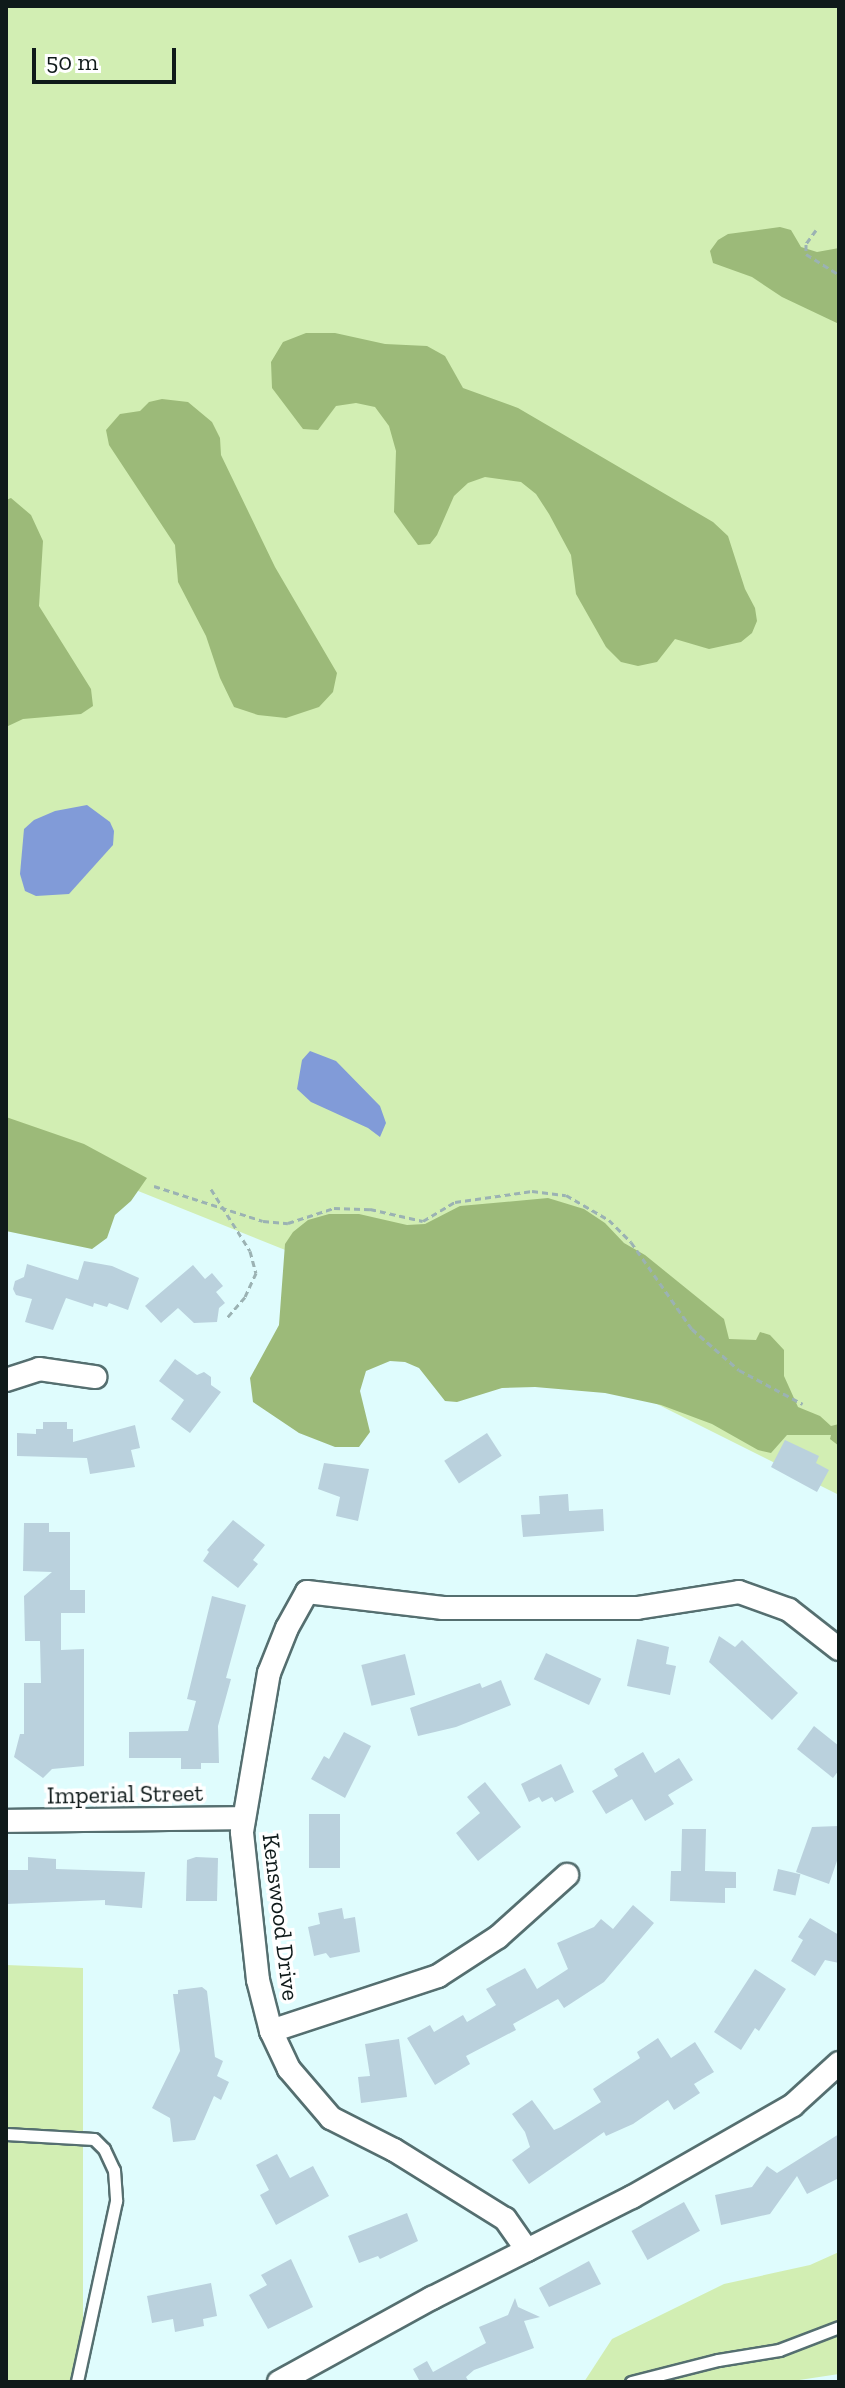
<!DOCTYPE html>
<style>
body{margin:0}
#map{position:relative;width:845px;height:2388px;overflow:hidden;background:#dffcfd;font-family:"Zilla Slab",serif}
div>[style]{position:absolute}
[style*='--x']{left:calc(var(--x)*1px);top:calc(var(--y)*1px);width:calc(var(--w)*1px);rotate:calc(var(--a)*1deg)}
.green>*{inset:0;background:#d2eeb3}
.forest>*{inset:0;background:#9cba79}
.water>*{inset:0;background:#819bd8}
.building>*{inset:0;background:#bad1dd;transform-origin:0 0}
.path>*{height:3px;margin-top:-1.5px;transform-origin:0;background:repeating-linear-gradient(90deg,#9bb2b3 0 6px,transparent 0 10px)}
.roads{filter:drop-shadow(2px 0 #556f70) drop-shadow(-2px 0 #556f70) drop-shadow(0 2px #556f70) drop-shadow(0 -2px #556f70)}
.service>*{height:11px;margin:-5.5px;padding:0 5.5px;transform-origin:5.5px;border-radius:5.5px;background:#fff}
.minor>*{height:22px;margin:-11px;padding:0 11px;transform-origin:11px;border-radius:11px;background:#fff}
span{translate:-50% -50%;white-space:nowrap;text-align:center;line-height:1.15;-webkit-text-stroke:7px #fff;paint-order:stroke}
.street-label{font-size:24px;color:#0f1a1a}
.frame{position:absolute;inset:0;border:8px solid #0f1a1a;pointer-events:none}
.scale{position:absolute;left:32px;top:48px;width:144px;height:36px;box-sizing:border-box;border:4px solid #0f1a1a;border-top:0;padding-left:10px;font-size:24px;line-height:28px;white-space:nowrap;color:#0f1a1a;-webkit-text-stroke:6px #fff;paint-order:stroke}
</style>
<div id="map">
<div class="green">
<div style="clip-path:polygon(6px 6px,839px 6px,839px 1495px,547px 1349px,390px 1292px,6px 1138px)"></div>
<div style="clip-path:polygon(6px 1965px,83px 1968px,83px 2353px,72px 2382px,6px 2382px)"></div>
<div style="clip-path:polygon(839px 2252px,839px 2374px,786px 2382px,584px 2382px,612px 2339px,724px 2284px,810px 2265px)"></div>
</div>
<div class="forest">
<div style="clip-path:polygon(780px 227px,791px 230px,801px 247px,817px 252px,839px 248px,839px 324px,782px 297px,752px 277px,713px 263px,710px 251px,718px 240px,728px 234px)"></div>
<div style="clip-path:polygon(306px 333px,335px 333px,385px 344px,427px 346px,445px 356px,463px 388px,518px 408px,713px 522px,728px 536px,745px 589px,755px 608px,757px 621px,752px 633px,741px 642px,709px 649px,675px 639px,657px 662px,638px 666px,621px 662px,606px 647px,576px 594px,571px 555px,549px 514px,536px 494px,521px 482px,485px 477px,468px 483px,454px 496px,437px 535px,430px 544px,418px 545px,394px 512px,396px 451px,389px 426px,375px 407px,356px 403px,336px 406px,318px 430px,303px 429px,272px 388px,271px 362px,283px 342px)"></div>
<div style="clip-path:polygon(162px 399px,188px 402px,212px 422px,220px 438px,221px 455px,275px 567px,337px 673px,333px 692px,319px 707px,286px 718px,258px 715px,234px 707px,220px 678px,206px 636px,178px 582px,175px 545px,109px 445px,106px 430px,120px 414px,140px 411px,149px 402px)"></div>
<div style="clip-path:polygon(11px 498px,31px 515px,43px 541px,39px 606px,91px 689px,93px 706px,81px 714px,23px 719px,6px 727px,6px 500px)"></div>
<div style="clip-path:polygon(6px 1117px,84px 1144px,147px 1178px,131px 1201px,115px 1215px,107px 1238px,92px 1249px,6px 1231px)"></div>
<div style="clip-path:polygon(548px 1198px,584px 1209px,605px 1223px,624px 1243px,645px 1255px,724px 1319px,729px 1339px,756px 1340px,760px 1332px,770px 1335px,784px 1350px,784px 1376px,798px 1407px,820px 1416px,831px 1426px,839px 1424px,839px 1446px,830px 1439px,831px 1435px,787px 1435px,771px 1453px,758px 1450px,712px 1424px,661px 1405px,605px 1393px,535px 1387px,502px 1388px,457px 1402px,445px 1401px,419px 1368px,405px 1362px,390px 1361px,366px 1371px,360px 1391px,370px 1432px,359px 1447px,335px 1447px,299px 1433px,253px 1402px,250px 1378px,279px 1325px,285px 1244px,293px 1232px,308px 1220px,329px 1214px,359px 1214px,407px 1225px,425px 1224px,460px 1206px)"></div>
</div>
<div class="water">
<div style="clip-path:polygon(87px 805px,110px 822px,114px 831px,113px 845px,69px 894px,36px 896px,25px 891px,20px 874px,24px 829px,34px 820px,55px 811px)"></div>
<div style="clip-path:polygon(310px 1051px,336px 1061px,380px 1106px,386px 1123px,380px 1137px,368px 1128px,311px 1102px,297px 1089px,302px 1060px)"></div>
</div>
<div class="building">
<div style="clip-path:polygon(84px 1261px,112px 1266px,139px 1278px,128px 1310px,109px 1303px,107px 1307px,94px 1303px,93px 1307px,66px 1298px,53px 1330px,25px 1322px,32px 1299px,16px 1295px,13px 1289px,15px 1281px,24px 1277px,27px 1264px,78px 1280px)"></div>
<div style="clip-path:polygon(193px 1265px,205px 1279px,212px 1273px,223px 1286px,216px 1292px,225px 1303px,219px 1308px,217px 1322px,194px 1323px,178px 1308px,161px 1323px,145px 1306px)"></div>
<div style="clip-path:polygon(175px 1359px,197px 1375px,204px 1372px,211px 1377px,211px 1385px,221px 1392px,190px 1433px,171px 1419px,184px 1400px,159px 1381px)"></div>
<div style="clip-path:polygon(43px 1422px,67px 1422px,67px 1429px,73px 1429px,73px 1442px,135px 1425px,140px 1448px,131px 1450px,135px 1467px,90px 1474px,87px 1458px,17px 1456px,17px 1433px,36px 1434px,36px 1429px,43px 1429px)"></div>
<div style="left:487px;top:1433px;width:27px;height:51px;rotate:57deg"></div>
<div style="clip-path:polygon(785px 1440px,819px 1456px,816px 1463px,829px 1470px,817px 1492px,771px 1467px)"></div>
<div style="clip-path:polygon(324px 1463px,369px 1469px,358px 1521px,336px 1516px,340px 1497px,318px 1489px)"></div>
<div style="clip-path:polygon(568px 1494px,569px 1511px,603px 1509px,604px 1531px,523px 1537px,521px 1515px,540px 1514px,539px 1496px)"></div>
<div style="clip-path:polygon(233px 1520px,265px 1545px,253px 1560px,258px 1564px,238px 1588px,203px 1561px,209px 1552px,207px 1550px)"></div>
<div style="clip-path:polygon(24px 1523px,49px 1523px,49px 1532px,70px 1532px,70px 1590px,85px 1590px,85px 1613px,61px 1613px,61px 1650px,84px 1649px,84px 1766px,52px 1769px,43px 1778px,14px 1757px,20px 1734px,24px 1734px,24px 1683px,41px 1683px,40px 1641px,25px 1641px,24px 1596px,52px 1572px,23px 1571px)"></div>
<div style="clip-path:polygon(212px 1596px,246px 1605px,226px 1678px,231px 1679px,218px 1726px,219px 1763px,201px 1763px,201px 1769px,181px 1769px,181px 1758px,129px 1758px,129px 1732px,188px 1731px,196px 1701px,187px 1699px)"></div>
<div style="clip-path:polygon(719px 1636px,735px 1647px,742px 1640px,798px 1693px,772px 1720px,709px 1662px)"></div>
<div style="clip-path:polygon(637px 1639px,669px 1647px,666px 1664px,676px 1666px,670px 1695px,627px 1686px)"></div>
<div style="left:546px;top:1653px;width:61px;height:29px;rotate:25deg"></div>
<div style="left:405px;top:1654px;width:42px;height:45px;rotate:76deg"></div>
<div style="clip-path:polygon(501px 1680px,511px 1705px,456px 1727px,418px 1736px,410px 1708px,480px 1683px,482px 1688px)"></div>
<div style="clip-path:polygon(814px 1726px,839px 1746px,839px 1770px,833px 1778px,797px 1749px)"></div>
<div style="clip-path:polygon(344px 1732px,371px 1746px,345px 1798px,311px 1779px,324px 1756px,329px 1759px)"></div>
<div style="clip-path:polygon(643px 1752px,655px 1773px,679px 1758px,693px 1780px,668px 1795px,674px 1804px,645px 1821px,632px 1799px,606px 1814px,592px 1791px,618px 1776px,614px 1769px)"></div>
<div style="clip-path:polygon(561px 1764px,574px 1792px,555px 1802px,552px 1797px,542px 1802px,539px 1797px,529px 1802px,521px 1784px)"></div>
<div style="clip-path:polygon(485px 1782px,521px 1827px,478px 1861px,456px 1833px,480px 1813px,467px 1797px)"></div>
<div style="left:309px;top:1814px;width:31px;height:54px"></div>
<div style="clip-path:polygon(838px 1826px,839px 1855px,829px 1884px,796px 1872px,812px 1827px)"></div>
<div style="clip-path:polygon(682px 1829px,706px 1829px,705px 1871px,736px 1872px,736px 1888px,725px 1888px,725px 1903px,670px 1901px,671px 1871px,681px 1871px)"></div>
<div style="clip-path:polygon(28px 1857px,56px 1859px,56px 1869px,145px 1872px,142px 1908px,105px 1905px,105px 1900px,6px 1904px,6px 1870px,28px 1870px)"></div>
<div style="clip-path:polygon(196px 1857px,218px 1858px,217px 1901px,186px 1901px,187px 1860px)"></div>
<div style="left:778px;top:1869px;width:23px;height:22px;rotate:13deg"></div>
<div style="clip-path:polygon(633px 1905px,654px 1923px,604px 1982px,564px 2008px,558px 1999px,513px 2024px,516px 2030px,466px 2056px,470px 2064px,435px 2085px,407px 2038px,430px 2025px,434px 2032px,463px 2015px,467px 2022px,496px 2005px,486px 1989px,525px 1968px,537px 1989px,568px 1969px,557px 1943px,594px 1927px,601px 1919px,613px 1929px)"></div>
<div style="clip-path:polygon(342px 1908px,344px 1919px,355px 1917px,360px 1952px,330px 1958px,326px 1953px,314px 1956px,308px 1927px,320px 1924px,318px 1913px)"></div>
<div style="clip-path:polygon(810px 1918px,839px 1935px,839px 1963px,825px 1960px,815px 1976px,791px 1961px,803px 1940px,798px 1937px)"></div>
<div style="clip-path:polygon(755px 1969px,786px 1989px,759px 2031px,755px 2028px,741px 2050px,714px 2032px)"></div>
<div style="clip-path:polygon(202px 1987px,207px 1991px,215px 2057px,223px 2061px,217px 2076px,229px 2082px,221px 2100px,214px 2096px,195px 2140px,173px 2142px,170px 2118px,152px 2108px,180px 2051px,173px 1994px,178px 1994px,178px 1990px)"></div>
<div style="clip-path:polygon(658px 2038px,671px 2058px,695px 2042px,714px 2072px,694px 2084px,700px 2093px,674px 2110px,668px 2100px,633px 2124px,606px 2136px,604px 2132px,529px 2184px,512px 2160px,530px 2147px,525px 2132px,512px 2114px,532px 2100px,554px 2130px,561px 2127px,601px 2102px,593px 2089px,640px 2058px,637px 2052px)"></div>
<div style="clip-path:polygon(399px 2039px,407px 2097px,361px 2103px,358px 2077px,370px 2076px,365px 2044px)"></div>
<div style="clip-path:polygon(839px 2134px,839px 2178px,807px 2194px,797px 2176px,770px 2214px,721px 2225px,715px 2195px,752px 2187px,767px 2166px,777px 2173px)"></div>
<div style="clip-path:polygon(277px 2154px,290px 2178px,313px 2166px,329px 2196px,276px 2225px,260px 2195px,269px 2190px,256px 2165px)"></div>
<div style="left:684px;top:2202px;width:33px;height:60px;rotate:61deg"></div>
<div style="clip-path:polygon(407px 2213px,418px 2241px,380px 2259px,378px 2256px,359px 2263px,348px 2236px)"></div>
<div style="clip-path:polygon(291px 2259px,313px 2307px,268px 2329px,249px 2295px,267px 2285px,261px 2275px)"></div>
<div style="clip-path:polygon(589px 2261px,601px 2284px,549px 2307px,539px 2288px)"></div>
<div style="clip-path:polygon(211px 2283px,217px 2316px,203px 2319px,204px 2326px,175px 2332px,173px 2319px,152px 2323px,147px 2296px)"></div>
<div style="clip-path:polygon(515px 2298px,518px 2307px,540px 2317px,524px 2321px,534px 2348px,474px 2370px,466px 2377px,469px 2382px,414px 2382px,419px 2380px,413px 2369px,427px 2361px,433px 2372px,486px 2343px,479px 2327px,508px 2315px)"></div>
</div>
<div class="path">
<div style="--x:816;--y:230;--w:17;--a:126"></div>
<div style="--x:806;--y:244;--w:10;--a:90"></div>
<div style="--x:806;--y:254;--w:39;--a:32"></div>
<div style="--x:154;--y:1186;--w:114;--a:17.8"></div>
<div style="--x:263;--y:1221;--w:25;--a:5"></div>
<div style="--x:288;--y:1223;--w:48;--a:-18.1"></div>
<div style="--x:334;--y:1208;--w:36;--a:2"></div>
<div style="--x:370;--y:1209;--w:54;--a:12.8"></div>
<div style="--x:423;--y:1221;--w:37;--a:-31"></div>
<div style="--x:455;--y:1202;--w:78;--a:-8.1"></div>
<div style="--x:532;--y:1191;--w:34;--a:7"></div>
<div style="--x:566;--y:1195;--w:50;--a:30.2"></div>
<div style="--x:609;--y:1220;--w:31;--a:45"></div>
<div style="--x:631;--y:1242;--w:106;--a:55"></div>
<div style="--x:692;--y:1329;--w:62;--a:41.1"></div>
<div style="--x:739;--y:1370;--w:72;--a:28"></div>
<div style="--x:211;--y:1189;--w:73;--a:57.8"></div>
<div style="--x:250;--y:1251;--w:23;--a:75"></div>
<div style="--x:256;--y:1273;--w:26;--a:115"></div>
<div style="--x:245;--y:1297;--w:28;--a:131"></div>
</div>
<div class="roads">
<div class="service">
<div style="--x:6;--y:2134;--w:88;--a:3.3"></div>
<div style="--x:94;--y:2139;--w:14;--a:45"></div>
<div style="--x:104;--y:2149;--w:23;--a:65"></div>
<div style="--x:114;--y:2170;--w:31;--a:86"></div>
<div style="--x:116;--y:2201;--w:185;--a:102.2"></div>
<div style="--x:631;--y:2382;--w:90;--a:-14.2"></div>
<div style="--x:718;--y:2360;--w:62;--a:-9.3"></div>
<div style="--x:779;--y:2350;--w:64;--a:-21"></div>
</div>
<div class="minor">
<div style="--x:6;--y:1380;--w:35;--a:-18"></div>
<div style="--x:39;--y:1369;--w:57;--a:8.1"></div>
<div style="--x:6;--y:1821;--w:238;--a:-0.7"></div>
<div style="--x:271;--y:2031;--w:176;--a:-18.2"></div>
<div style="--x:438;--y:1976;--w:72;--a:-33"></div>
<div style="--x:498;--y:1937;--w:93;--a:-41.9"></div>
<div style="--x:527;--y:2250;--w:38;--a:-125"></div>
<div style="--x:505;--y:2219;--w:131;--a:-148.1"></div>
<div style="--x:394;--y:2150;--w:71;--a:-153.1"></div>
<div style="--x:331;--y:2118;--w:65;--a:-130.6"></div>
<div style="--x:289;--y:2069;--w:42;--a:-115.3"></div>
<div style="--x:271;--y:2031;--w:53;--a:-104.3"></div>
<div style="--x:258;--y:1980;--w:149;--a:-96.2"></div>
<div style="--x:242;--y:1832;--w:161;--a:-80.4"></div>
<div style="--x:269;--y:1673;--w:48;--a:-68.2"></div>
<div style="--x:287;--y:1628;--w:41;--a:-60.9"></div>
<div style="--x:307;--y:1592;--w:137;--a:6.7"></div>
<div style="--x:443;--y:1608;--w:194;--a:0"></div>
<div style="--x:637;--y:1608;--w:103;--a:-8.9"></div>
<div style="--x:739;--y:1592;--w:53;--a:19.8"></div>
<div style="--x:789;--y:1610;--w:63;--a:38"></div>
<div style="--x:279;--y:2382;--w:175;--a:-28.8"></div>
<div style="--x:432;--y:2298;--w:224;--a:-26.8"></div>
<div style="--x:632;--y:2197;--w:185;--a:-29.7"></div>
<div style="--x:793;--y:2105;--w:62;--a:-42.4"></div>
</div>
</div>
<div class="street-label">
<span style="left:125px;top:1794px;rotate:-1deg">Imperial Street</span>
<span style="left:281px;top:1917px;rotate:83deg">Kenswood Drive</span>
</div>
<div class="frame"></div>
<div class="scale">50 m</div>
</div>
